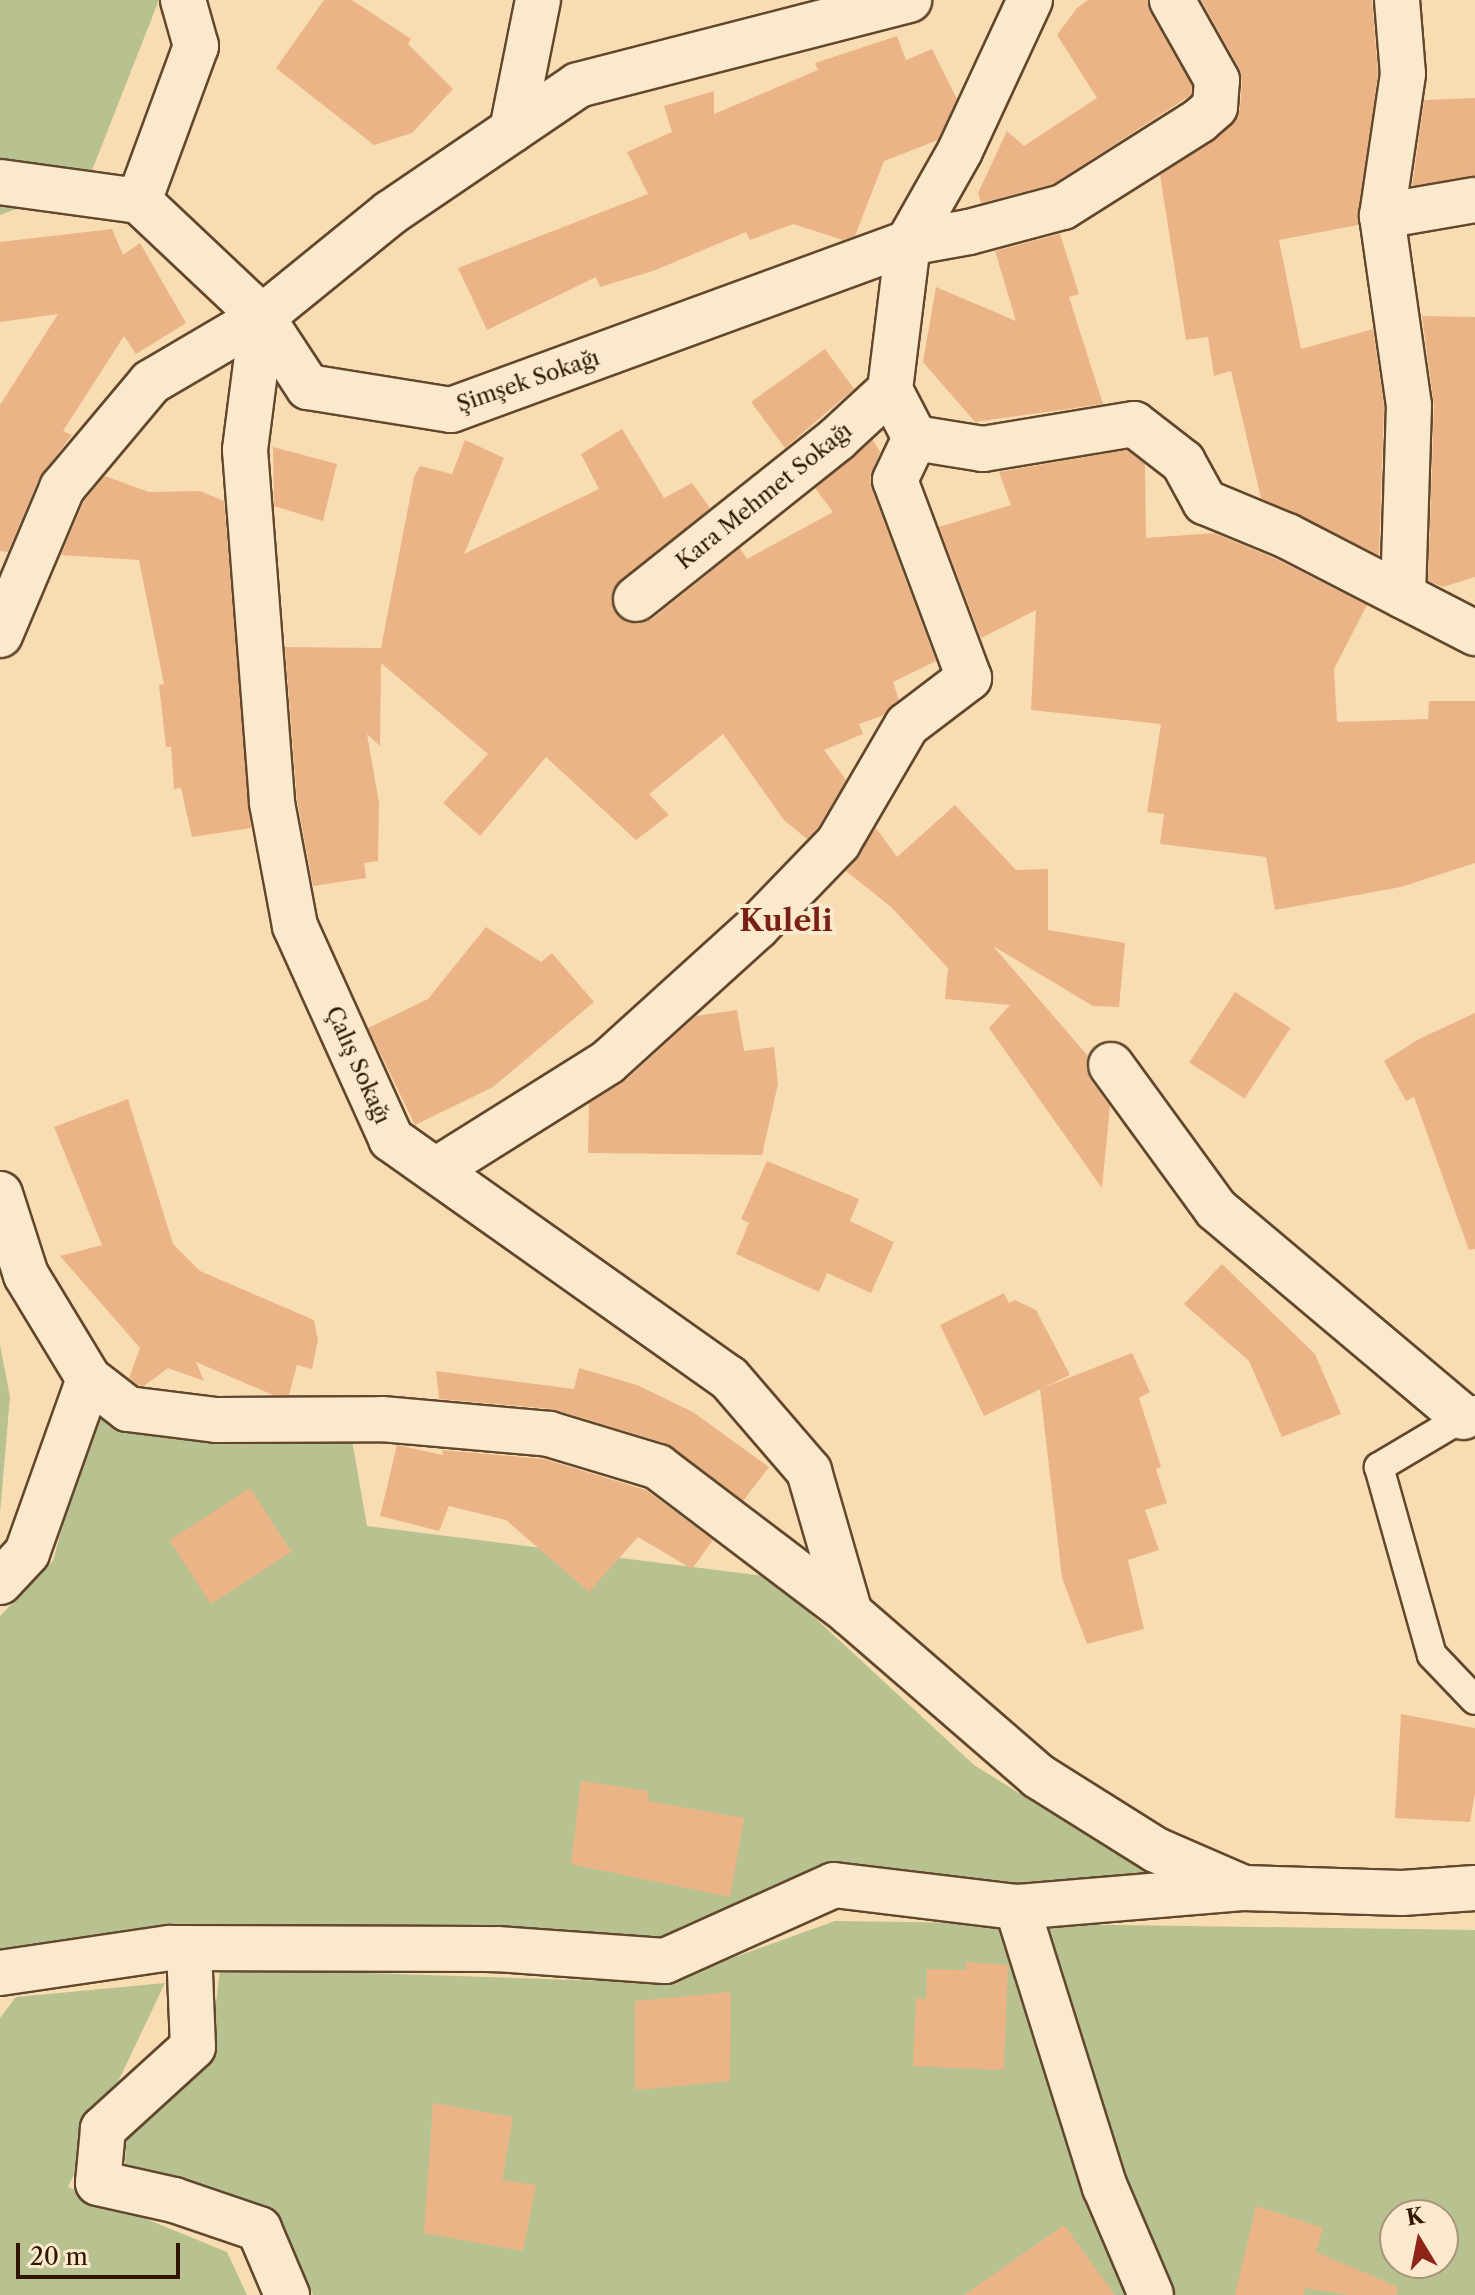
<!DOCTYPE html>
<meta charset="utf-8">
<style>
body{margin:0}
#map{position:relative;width:1475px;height:2295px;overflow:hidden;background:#f8ddb2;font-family:"Libre Caslon Text",serif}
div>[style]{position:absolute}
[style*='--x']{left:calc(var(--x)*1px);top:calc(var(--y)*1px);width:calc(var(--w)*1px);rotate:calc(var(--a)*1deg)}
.green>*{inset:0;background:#b8c290}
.building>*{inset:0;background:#ebb486;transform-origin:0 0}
.roads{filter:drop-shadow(2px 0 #62472c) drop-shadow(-2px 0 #62472c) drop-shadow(0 2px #62472c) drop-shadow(0 -2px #62472c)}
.service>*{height:28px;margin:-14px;padding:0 14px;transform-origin:14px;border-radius:14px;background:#fae9cd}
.minor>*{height:44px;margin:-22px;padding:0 22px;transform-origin:22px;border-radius:22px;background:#fae9cd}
.tertiary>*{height:44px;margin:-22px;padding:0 22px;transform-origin:22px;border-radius:22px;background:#fae9cd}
span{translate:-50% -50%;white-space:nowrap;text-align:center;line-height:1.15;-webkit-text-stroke:8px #fae9cd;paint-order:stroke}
.street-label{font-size:22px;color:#301500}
.district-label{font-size:30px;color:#7a1f14;font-weight:700}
.north{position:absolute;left:1379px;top:2199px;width:80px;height:80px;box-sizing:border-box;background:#fae9cd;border:2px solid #a9947b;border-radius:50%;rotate:350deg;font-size:22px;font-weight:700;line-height:32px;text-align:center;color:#301500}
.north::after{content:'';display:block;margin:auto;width:28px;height:36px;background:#8f2418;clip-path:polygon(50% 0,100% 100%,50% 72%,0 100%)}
.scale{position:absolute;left:16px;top:2243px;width:164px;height:36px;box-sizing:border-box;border:4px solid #301500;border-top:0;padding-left:10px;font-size:24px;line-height:28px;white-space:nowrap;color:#301500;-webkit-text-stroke:6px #fae9cd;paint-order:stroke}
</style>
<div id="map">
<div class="green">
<div style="clip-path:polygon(0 0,159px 0,87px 183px,0 215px)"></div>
<div style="clip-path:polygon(0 1345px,10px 1397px,0 1513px)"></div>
<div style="clip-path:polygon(95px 1403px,352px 1440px,367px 1526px,771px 1577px,974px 1765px,1157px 1879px,1020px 1893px,830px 1868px,653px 1941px,0 1953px,0 1616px,53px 1561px)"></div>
<div style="clip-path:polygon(evenodd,835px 1921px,1475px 1930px,1475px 2295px,313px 2295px,272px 2207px,125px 2169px,126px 2136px,209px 2066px,220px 1968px,663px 1983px,835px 1921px,1395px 2215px,1443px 2215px,1443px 2263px,1395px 2263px,1395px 2215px)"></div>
<div style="clip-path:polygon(165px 1983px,68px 2187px,227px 2252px,247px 2295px,0 2295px,0 2018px,16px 1997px)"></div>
</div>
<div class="building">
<div style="clip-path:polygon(324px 0,352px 0,411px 39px,408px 44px,453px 89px,412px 133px,374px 145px,276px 68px)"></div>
<div style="clip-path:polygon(1088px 0,1147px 0,1150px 12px,1192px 86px,1191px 95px,1053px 184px,981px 203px,978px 193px,1007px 131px,1024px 146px,1097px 98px,1057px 35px,1077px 8px)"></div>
<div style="clip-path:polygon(1201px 0,1372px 0,1378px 73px,1358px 225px,1279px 240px,1301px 349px,1373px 329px,1384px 406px,1379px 555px,1261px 498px,1231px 371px,1214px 376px,1208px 337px,1186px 340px,1160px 175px,1231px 126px,1240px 109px,1242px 82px,1239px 68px)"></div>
<div style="clip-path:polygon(897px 36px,906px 60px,932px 49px,957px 99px,938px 140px,884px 161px,855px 236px,843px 240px,793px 224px,750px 240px,746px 232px,653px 271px,600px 287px,596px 277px,487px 330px,458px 268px,648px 194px,627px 152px,672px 132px,664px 106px,714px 91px,714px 114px,818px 70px,815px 63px)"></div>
<div style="clip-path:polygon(1475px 98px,1475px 176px,1412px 186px,1424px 100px)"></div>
<div style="clip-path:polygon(112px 229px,123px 255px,140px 243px,186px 323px,136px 354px,124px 336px,63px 431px,72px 435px,39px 478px,8px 552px,0 551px,0 405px,58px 314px,0 322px,0 242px)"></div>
<div style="clip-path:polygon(1060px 234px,1079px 294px,1069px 297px,1103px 404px,975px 422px,923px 362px,936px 287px,1016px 321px,995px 251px)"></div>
<div style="clip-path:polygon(1422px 316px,1475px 317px,1475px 577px,1443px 587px,1428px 581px,1434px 406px)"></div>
<div style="clip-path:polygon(825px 349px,854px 389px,785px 448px,751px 402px)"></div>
<div style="clip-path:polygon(622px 429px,664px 498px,692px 483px,710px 508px,613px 589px,612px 603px,617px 615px,626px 622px,639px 624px,652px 619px,740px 548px,747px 559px,833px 512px,815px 488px,873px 440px,880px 452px,870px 478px,872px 489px,936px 661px,893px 682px,899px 700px,884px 715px,859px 724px,863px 734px,824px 750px,846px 780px,818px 828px,807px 839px,784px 820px,723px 734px,649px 794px,669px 815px,636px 840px,546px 757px,480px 836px,443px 803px,488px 754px,381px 663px,380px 746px,367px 734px,379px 803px,378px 861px,364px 863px,366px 878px,313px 886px,297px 800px,285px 647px,381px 648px,414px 477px,420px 466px,452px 474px,465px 440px,504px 458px,464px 554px,599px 489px,581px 454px)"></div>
<div style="clip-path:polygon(273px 447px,337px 464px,323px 521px,274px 506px)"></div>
<div style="clip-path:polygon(1127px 450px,1145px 464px,1146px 538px,1214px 533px,1276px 559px,1367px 605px,1334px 669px,1337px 722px,1428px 719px,1429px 701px,1475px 701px,1475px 863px,1401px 887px,1275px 910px,1266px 857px,1160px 844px,1164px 814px,1147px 812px,1161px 724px,1031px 710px,1036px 610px,981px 638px,939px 527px,1011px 505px,999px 472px)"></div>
<div style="clip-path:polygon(105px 476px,149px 492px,200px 491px,224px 501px,251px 828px,192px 837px,181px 788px,174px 789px,171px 747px,166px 747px,159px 685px,164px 684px,139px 560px,61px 555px,84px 501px)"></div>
<div style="clip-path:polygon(955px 805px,1016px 870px,1048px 869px,1048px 930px,1125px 943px,1119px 1007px,1093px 1006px,993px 946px,1088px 1056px,1086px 1068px,1090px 1079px,1110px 1106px,1102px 1188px,989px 1028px,1010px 1005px,945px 999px,948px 968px,891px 907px,846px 871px,876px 828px,897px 857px)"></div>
<div style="clip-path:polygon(486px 927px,541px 962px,552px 953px,594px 1002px,493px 1087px,415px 1125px,368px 1028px,428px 999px)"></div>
<div style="left:1235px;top:992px;width:66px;height:84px;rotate:33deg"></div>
<div style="clip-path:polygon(737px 1010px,744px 1051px,774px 1047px,778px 1084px,762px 1155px,588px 1153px,589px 1103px,625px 1081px,696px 1016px)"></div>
<div style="clip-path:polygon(1475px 1013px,1475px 1249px,1469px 1250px,1414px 1097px,1406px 1101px,1384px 1061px,1419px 1039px)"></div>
<div style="clip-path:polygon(128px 1099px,173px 1244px,200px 1271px,314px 1320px,318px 1340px,312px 1369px,297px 1365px,289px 1395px,273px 1395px,196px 1362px,204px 1381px,168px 1368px,144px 1386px,138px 1385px,129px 1378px,140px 1348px,60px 1256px,102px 1245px,54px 1127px)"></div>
<div style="clip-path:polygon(767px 1161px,859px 1199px,850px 1221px,894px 1242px,871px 1293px,827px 1273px,819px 1292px,736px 1254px,749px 1223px,741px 1219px)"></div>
<div style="clip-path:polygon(1222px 1264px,1315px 1354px,1341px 1414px,1282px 1437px,1249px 1361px,1184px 1304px)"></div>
<div style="clip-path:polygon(1004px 1293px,1009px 1303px,1015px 1300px,1036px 1310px,1070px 1375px,984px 1416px,940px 1325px)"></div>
<div style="clip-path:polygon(1132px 1353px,1150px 1392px,1139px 1398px,1161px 1467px,1156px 1469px,1167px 1503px,1145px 1510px,1159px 1550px,1128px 1560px,1144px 1629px,1087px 1644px,1062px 1578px,1040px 1389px)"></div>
<div style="clip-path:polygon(579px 1368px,637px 1385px,693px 1412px,769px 1467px,743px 1501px,665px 1443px,552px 1409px,439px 1399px,436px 1371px,574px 1389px)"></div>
<div style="clip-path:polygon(397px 1445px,443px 1455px,442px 1450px,544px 1459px,646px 1490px,713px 1540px,692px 1569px,638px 1537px,589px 1592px,506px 1520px,449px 1506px,439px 1531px,380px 1516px)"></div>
<div style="left:250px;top:1488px;width:76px;height:96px;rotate:57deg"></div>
<div style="clip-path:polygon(1401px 1714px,1475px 1728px,1475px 1793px,1470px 1822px,1395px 1818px)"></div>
<div style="clip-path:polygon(581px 1781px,648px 1791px,648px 1801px,744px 1818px,730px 1897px,571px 1864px)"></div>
<div style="clip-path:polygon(966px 1962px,1008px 1965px,1004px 2070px,913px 2066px,916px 1998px,926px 1999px,927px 1969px,966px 1970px)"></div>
<div style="clip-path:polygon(731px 1992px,730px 2081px,635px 2090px,635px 2001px)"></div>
<div style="clip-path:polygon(433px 2103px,513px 2117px,502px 2180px,536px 2185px,523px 2251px,424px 2233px)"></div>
<div style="clip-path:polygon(1256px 2206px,1323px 2228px,1316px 2252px,1398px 2287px,1396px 2295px,1349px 2295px,1305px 2288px,1304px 2295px,1235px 2295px)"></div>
<div style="clip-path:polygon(1064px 2225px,1115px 2295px,964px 2295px)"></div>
</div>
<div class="roads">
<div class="service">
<div style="--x:1475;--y:1410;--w:112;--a:149.3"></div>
<div style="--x:1379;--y:1467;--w:195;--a:74.3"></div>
<div style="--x:1432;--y:1655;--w:62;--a:46.3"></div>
</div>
<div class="minor">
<div style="--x:183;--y:0;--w:48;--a:74.2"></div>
<div style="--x:196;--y:46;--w:165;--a:110.2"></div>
<div style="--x:139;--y:201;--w:169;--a:43.3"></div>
<div style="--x:262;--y:317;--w:84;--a:56.7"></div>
<div style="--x:308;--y:387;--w:145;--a:9.1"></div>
<div style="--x:451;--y:410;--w:487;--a:-20.1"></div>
<div style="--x:908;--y:243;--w:62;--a:-10.2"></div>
<div style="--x:969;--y:232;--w:97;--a:-14.9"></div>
<div style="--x:1063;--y:207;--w:161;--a:-32.3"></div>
<div style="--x:1199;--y:121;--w:21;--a:-41"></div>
<div style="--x:1215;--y:107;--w:27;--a:-86"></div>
<div style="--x:1217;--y:80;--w:92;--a:-119.4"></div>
<div style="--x:1030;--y:0;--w:166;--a:114.9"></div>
<div style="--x:960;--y:151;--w:106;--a:119.5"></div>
<div style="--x:908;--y:243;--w:148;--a:97"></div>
<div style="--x:890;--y:390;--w:54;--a:62.5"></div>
<div style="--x:915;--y:438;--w:69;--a:9.2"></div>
<div style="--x:983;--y:449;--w:153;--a:-9.4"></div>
<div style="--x:1134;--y:424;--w:62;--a:37.8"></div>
<div style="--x:1183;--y:462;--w:46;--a:61.2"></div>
<div style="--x:1205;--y:502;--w:89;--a:22.5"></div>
<div style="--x:1287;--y:536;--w:212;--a:27.3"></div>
<div style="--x:1397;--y:0;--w:74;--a:85.4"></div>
<div style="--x:1403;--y:74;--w:144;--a:98.4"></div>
<div style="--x:1382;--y:216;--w:191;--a:81.9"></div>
<div style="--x:1409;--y:405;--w:191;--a:91.8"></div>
<div style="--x:512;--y:130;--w:133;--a:-78.7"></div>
<div style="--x:0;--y:182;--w:140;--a:7.8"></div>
<div style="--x:1382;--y:216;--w:94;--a:-9.8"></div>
<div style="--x:262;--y:317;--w:134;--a:97.3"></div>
<div style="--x:245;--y:450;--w:354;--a:85.6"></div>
<div style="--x:272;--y:803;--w:125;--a:79.4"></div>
<div style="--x:295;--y:926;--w:234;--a:65.7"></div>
<div style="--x:391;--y:1139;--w:414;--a:35.3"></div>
<div style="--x:729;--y:1378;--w:123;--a:49.3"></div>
<div style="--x:809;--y:1471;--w:148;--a:73.9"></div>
<div style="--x:636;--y:599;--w:257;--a:-38.5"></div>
<div style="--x:837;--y:439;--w:72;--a:-42.8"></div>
<div style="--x:0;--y:635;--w:160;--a:-67.1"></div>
<div style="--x:62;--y:488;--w:138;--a:-50"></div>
<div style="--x:151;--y:382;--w:129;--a:-30.4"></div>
<div style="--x:262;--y:317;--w:165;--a:-39.1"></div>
<div style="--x:390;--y:213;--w:227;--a:-34.2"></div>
<div style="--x:578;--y:85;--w:342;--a:-14.4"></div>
<div style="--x:1111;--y:1065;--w:178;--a:53.9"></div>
<div style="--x:1216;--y:1209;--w:323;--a:40.1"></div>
<div style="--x:436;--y:1170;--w:203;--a:-32.1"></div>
<div style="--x:608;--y:1062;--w:201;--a:-42.2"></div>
<div style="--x:757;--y:927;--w:117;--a:-46"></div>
<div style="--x:838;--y:843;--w:137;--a:-59.7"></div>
<div style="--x:907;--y:725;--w:78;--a:-37.2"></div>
<div style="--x:969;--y:678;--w:211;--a:-110.5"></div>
<div style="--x:895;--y:480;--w:47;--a:-64.5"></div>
<div style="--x:0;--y:1582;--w:40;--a:-47"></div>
<div style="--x:27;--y:1553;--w:185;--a:-70.4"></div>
<div style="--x:1017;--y:1907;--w:294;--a:72.6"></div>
<div style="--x:1105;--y:2187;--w:117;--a:66.9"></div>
<div style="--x:189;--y:1948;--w:99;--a:87.7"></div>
<div style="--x:193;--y:2047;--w:122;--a:137.7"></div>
<div style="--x:103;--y:2129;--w:54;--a:95.3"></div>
<div style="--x:98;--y:2183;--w:78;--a:12.6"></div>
<div style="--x:174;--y:2200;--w:90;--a:18.8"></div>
<div style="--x:259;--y:2229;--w:72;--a:67"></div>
<div style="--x:0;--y:1973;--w:172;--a:-8.4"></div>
<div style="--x:170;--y:1948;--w:327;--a:0.2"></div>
<div style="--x:497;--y:1949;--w:168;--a:4.1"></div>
<div style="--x:665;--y:1961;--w:185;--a:-24.2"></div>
<div style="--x:834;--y:1885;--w:184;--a:6.9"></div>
<div style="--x:1017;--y:1907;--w:228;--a:-4.8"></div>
</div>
<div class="tertiary">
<div style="--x:0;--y:1194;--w:85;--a:72.2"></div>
<div style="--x:26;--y:1275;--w:122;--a:58.8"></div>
<div style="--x:89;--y:1379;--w:49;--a:37.6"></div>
<div style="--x:128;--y:1409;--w:89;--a:7.1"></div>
<div style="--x:216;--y:1420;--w:166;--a:-0.3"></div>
<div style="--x:382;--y:1419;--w:168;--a:5.1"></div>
<div style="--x:549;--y:1434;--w:114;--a:16.8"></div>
<div style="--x:658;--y:1467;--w:241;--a:37.2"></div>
<div style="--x:850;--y:1613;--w:249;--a:40.9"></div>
<div style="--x:1038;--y:1776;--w:139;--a:32.1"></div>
<div style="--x:1156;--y:1850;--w:96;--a:23.4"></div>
<div style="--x:1244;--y:1888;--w:158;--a:1.8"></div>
<div style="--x:1402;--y:1893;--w:73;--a:-3.9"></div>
</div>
</div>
<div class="street-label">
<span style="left:528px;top:381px;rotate:-19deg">Şimşek Sokağı</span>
<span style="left:764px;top:496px;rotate:-39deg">Kara Mehmet Sokağı</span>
<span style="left:358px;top:1065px;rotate:66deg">Çalış Sokağı</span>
</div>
<div class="district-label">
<span style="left:786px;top:921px">Kuleli</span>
</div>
<div class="north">K</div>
<div class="scale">20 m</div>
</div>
